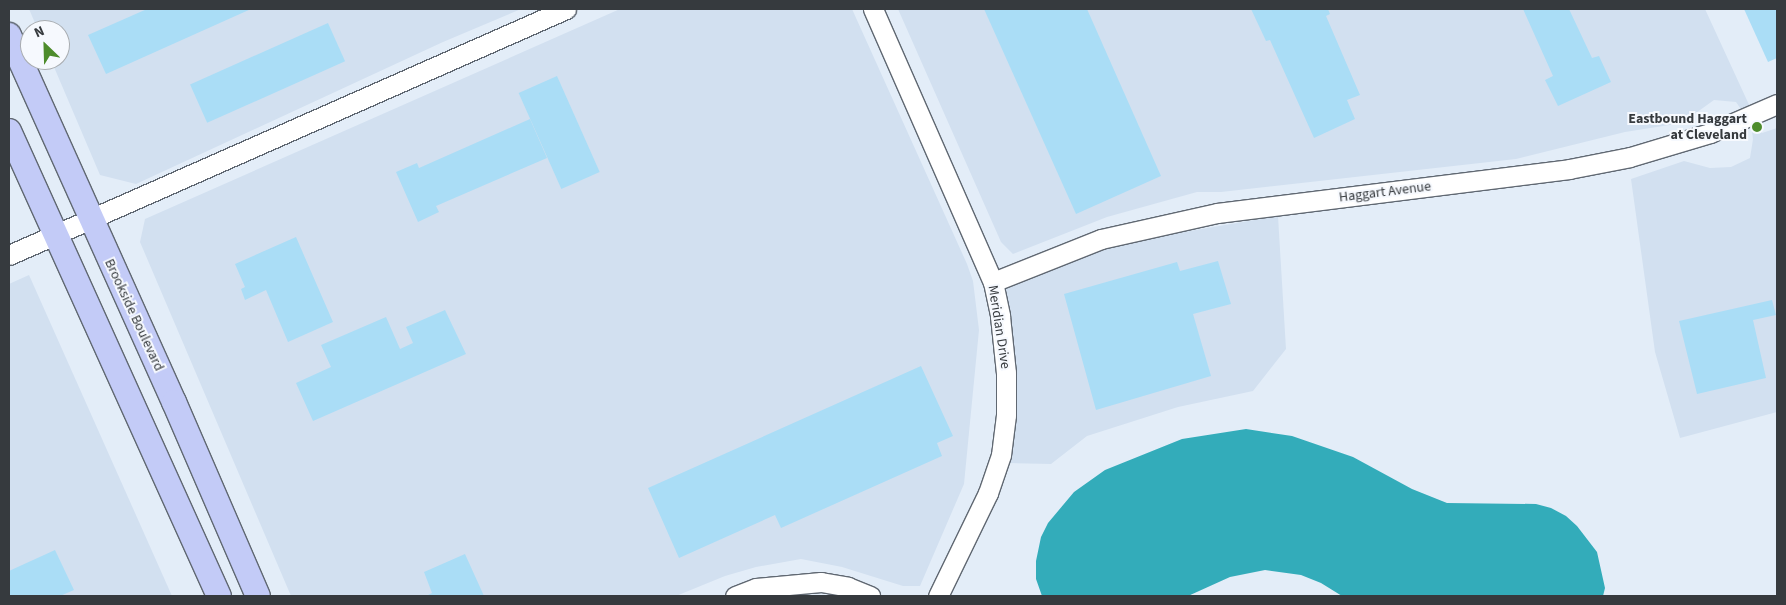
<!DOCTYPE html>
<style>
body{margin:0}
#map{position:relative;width:1786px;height:605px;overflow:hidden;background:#e3edf8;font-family:"Source Sans 3",sans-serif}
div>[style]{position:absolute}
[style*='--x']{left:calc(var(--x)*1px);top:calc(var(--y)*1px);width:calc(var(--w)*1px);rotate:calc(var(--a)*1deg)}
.built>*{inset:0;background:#d2e0f0}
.water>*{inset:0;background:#33acba}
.building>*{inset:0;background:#aaddf6;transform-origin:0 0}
.roads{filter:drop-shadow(1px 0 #606872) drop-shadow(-1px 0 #606872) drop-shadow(0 1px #606872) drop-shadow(0 -1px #606872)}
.minor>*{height:19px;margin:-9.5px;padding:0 9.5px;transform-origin:9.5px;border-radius:9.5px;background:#fff}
.major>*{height:24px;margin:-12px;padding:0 12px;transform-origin:12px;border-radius:12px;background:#c3cbf7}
.dots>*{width:14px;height:14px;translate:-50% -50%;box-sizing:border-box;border:2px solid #f6f9fe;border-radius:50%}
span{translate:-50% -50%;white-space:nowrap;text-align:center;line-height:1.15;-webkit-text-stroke:4px #f6f9fe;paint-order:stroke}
.poi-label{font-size:14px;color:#363a3e;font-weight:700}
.right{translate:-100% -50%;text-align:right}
.street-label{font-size:14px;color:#363a3e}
.frame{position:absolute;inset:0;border:10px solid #363a3e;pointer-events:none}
.north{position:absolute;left:20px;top:20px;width:50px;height:50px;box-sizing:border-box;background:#f6f9fe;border:1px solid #a9adb1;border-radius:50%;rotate:336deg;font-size:14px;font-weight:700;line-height:20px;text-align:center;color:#363a3e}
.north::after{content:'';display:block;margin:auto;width:18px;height:22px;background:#4d8c2c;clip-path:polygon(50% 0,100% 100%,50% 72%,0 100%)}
</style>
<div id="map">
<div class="built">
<div style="clip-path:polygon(29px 9px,521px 9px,443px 42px,136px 184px,100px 175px,51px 60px,60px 60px,60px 30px,38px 30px)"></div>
<div style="clip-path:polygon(620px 9px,852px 9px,967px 264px,973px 281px,979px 330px,964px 484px,920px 586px,903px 586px,842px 567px,801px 559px,756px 567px,725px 576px,676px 596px,291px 596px,140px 242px,145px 219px)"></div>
<div style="clip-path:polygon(898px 9px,1705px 9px,1762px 133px,1777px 128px,1777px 412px,1680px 438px,1655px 352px,1631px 179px,1684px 161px,1710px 168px,1731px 167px,1750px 158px,1753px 139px,1751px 124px,1736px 102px,1714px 100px,1682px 123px,1625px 132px,1516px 159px,1221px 192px,1197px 192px,1107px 217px,1013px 254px,1001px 242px)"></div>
<div style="clip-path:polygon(1278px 216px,1286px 349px,1253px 391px,1178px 407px,1087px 436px,1051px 464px,1008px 463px,1015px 409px,1015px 366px,1000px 285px,1102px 246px)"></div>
<div style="clip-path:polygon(29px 275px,172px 596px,9px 596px,9px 284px)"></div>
</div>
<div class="water">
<div style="clip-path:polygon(1246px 429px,1292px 436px,1353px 457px,1412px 489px,1447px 503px,1536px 504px,1551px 508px,1566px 516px,1577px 526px,1597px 552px,1605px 588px,1603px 596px,1342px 596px,1321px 583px,1301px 575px,1265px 570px,1230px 577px,1188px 596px,1042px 596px,1036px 579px,1036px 561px,1041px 537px,1048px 523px,1074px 492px,1105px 470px,1182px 439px)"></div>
</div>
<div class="building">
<div style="clip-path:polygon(147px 9px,251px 9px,106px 74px,88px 35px)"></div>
<div style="clip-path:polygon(984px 9px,1087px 9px,1161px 176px,1076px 214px)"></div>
<div style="clip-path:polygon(1251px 9px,1328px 9px,1330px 14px,1326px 16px,1360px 95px,1347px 100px,1355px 119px,1314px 138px,1270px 40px,1266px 41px)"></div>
<div style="clip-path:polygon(1523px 9px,1569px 9px,1592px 58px,1599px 56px,1611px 82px,1558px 106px,1545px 80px,1553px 76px)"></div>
<div style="clip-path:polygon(1744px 9px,1777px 9px,1777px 58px,1768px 62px)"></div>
<div style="left:328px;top:23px;width:42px;height:151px;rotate:66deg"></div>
<div style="left:557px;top:76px;width:105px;height:42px;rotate:66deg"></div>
<div style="clip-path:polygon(530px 119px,547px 158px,436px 206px,439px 212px,418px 222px,396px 172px,417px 163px,419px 168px)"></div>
<div style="clip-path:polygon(296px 237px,333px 322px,288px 342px,266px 290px,245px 300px,241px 289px,245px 287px,235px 264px)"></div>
<div style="clip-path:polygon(1218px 261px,1231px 304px,1193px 314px,1211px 376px,1096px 410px,1064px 294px,1177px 262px,1180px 271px)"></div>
<div style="clip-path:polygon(1772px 300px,1776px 315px,1753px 320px,1766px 378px,1697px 394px,1679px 321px)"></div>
<div style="clip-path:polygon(445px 310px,466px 354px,313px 421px,296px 383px,331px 367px,321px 345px,386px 317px,400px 349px,413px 343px,406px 327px)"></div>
<div style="clip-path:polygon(921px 366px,953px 436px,937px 443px,942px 456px,781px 528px,775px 515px,679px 558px,648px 488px)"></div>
<div style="clip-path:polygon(55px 550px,74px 590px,60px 596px,9px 596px,9px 571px)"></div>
<div style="clip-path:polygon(465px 554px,484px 596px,426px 596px,432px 593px,424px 572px)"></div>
</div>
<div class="roads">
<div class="minor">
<div style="--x:873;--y:9;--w:298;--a:66.3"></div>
<div style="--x:993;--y:282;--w:35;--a:78"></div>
<div style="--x:1000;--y:316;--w:57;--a:84"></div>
<div style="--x:1006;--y:373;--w:42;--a:90"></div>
<div style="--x:1006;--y:415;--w:40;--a:97.1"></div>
<div style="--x:1001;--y:455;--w:40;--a:108.9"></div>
<div style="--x:988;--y:493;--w:114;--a:115.9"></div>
<div style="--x:9;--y:255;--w:609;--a:-23.83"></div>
<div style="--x:993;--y:282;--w:116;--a:-21.7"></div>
<div style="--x:1101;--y:239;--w:119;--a:-12.6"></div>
<div style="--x:1217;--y:213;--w:355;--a:-7.1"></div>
<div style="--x:1569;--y:169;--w:62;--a:-11.1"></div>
<div style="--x:1630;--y:157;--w:84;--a:-16.7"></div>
<div style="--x:1710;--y:133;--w:73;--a:-23.4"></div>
<div style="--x:735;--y:596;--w:22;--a:-21"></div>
<div style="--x:756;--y:588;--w:65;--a:-5.3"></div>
<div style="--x:821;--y:582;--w:27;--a:10"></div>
<div style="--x:848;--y:587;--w:24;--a:22"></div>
</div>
<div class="major">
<div style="--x:9;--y:35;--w:402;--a:65.8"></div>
<div style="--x:174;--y:402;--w:211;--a:66.6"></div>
<div style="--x:9;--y:131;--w:510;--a:65.7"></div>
</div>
</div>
<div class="dots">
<div style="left:1757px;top:127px;background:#4d8c2c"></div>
</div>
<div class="poi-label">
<span class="right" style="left:1747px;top:127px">Eastbound Haggart<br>at Cleveland</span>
</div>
<div class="street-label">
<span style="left:1385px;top:192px;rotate:-7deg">Haggart Avenue</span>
<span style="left:134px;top:315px;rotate:65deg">Brookside Boulevard</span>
<span style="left:999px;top:327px;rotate:81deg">Meridian Drive</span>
</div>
<div class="frame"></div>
<div class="north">N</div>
</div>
